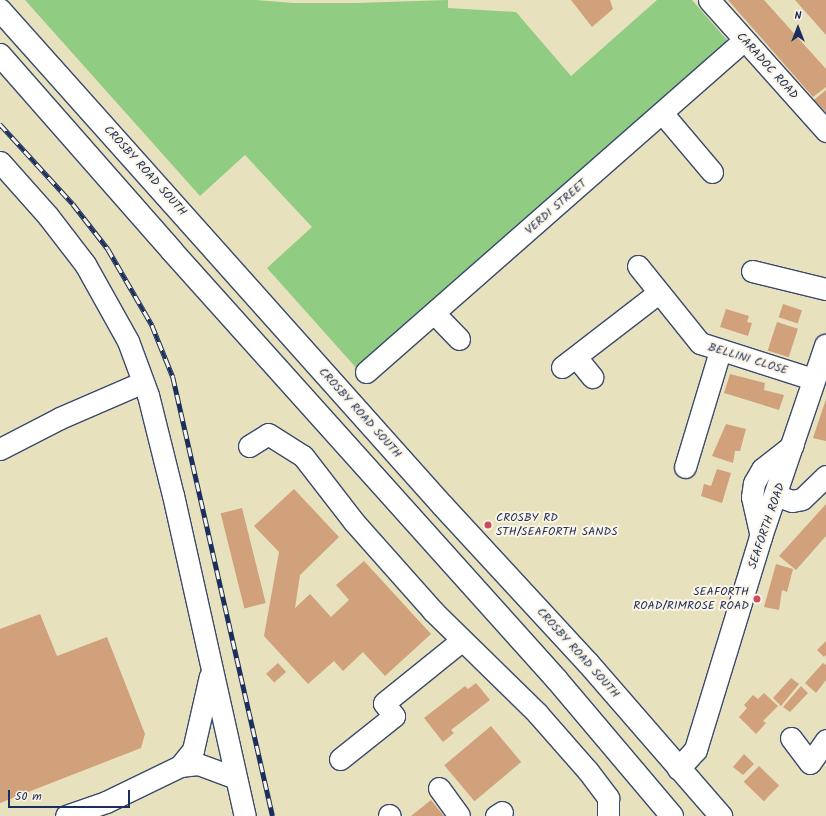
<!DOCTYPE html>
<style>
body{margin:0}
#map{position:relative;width:826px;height:816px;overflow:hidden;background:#e8e1be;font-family:Kalam,sans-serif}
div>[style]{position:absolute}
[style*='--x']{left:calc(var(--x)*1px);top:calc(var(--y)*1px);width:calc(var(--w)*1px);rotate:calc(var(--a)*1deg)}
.green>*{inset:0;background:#90cc81}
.building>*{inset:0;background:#d0a17b;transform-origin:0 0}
.roads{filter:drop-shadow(1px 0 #3a4a6c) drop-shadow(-1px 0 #3a4a6c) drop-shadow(0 1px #3a4a6c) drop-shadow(0 -1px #3a4a6c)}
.minor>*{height:21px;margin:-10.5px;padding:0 10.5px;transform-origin:10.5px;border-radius:10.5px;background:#fff}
.major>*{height:22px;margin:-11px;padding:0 11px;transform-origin:11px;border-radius:11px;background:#fff}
.highway>*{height:22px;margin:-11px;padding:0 11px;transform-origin:11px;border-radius:11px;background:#fff}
.rail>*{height:4.5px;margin-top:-2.25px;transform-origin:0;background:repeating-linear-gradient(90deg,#fcf5e5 0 9px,#1b2f5e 0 18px);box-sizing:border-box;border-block:1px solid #1b2f5e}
.dots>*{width:11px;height:11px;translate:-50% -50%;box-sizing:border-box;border:2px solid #fcf5e5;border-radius:50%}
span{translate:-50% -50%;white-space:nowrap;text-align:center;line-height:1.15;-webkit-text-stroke:4px #fcf5e5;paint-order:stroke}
.street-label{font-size:12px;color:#1b2f5e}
.poi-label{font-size:12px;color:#1b2f5e}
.left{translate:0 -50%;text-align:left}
.right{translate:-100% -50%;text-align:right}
.north{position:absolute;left:778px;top:8px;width:40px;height:40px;-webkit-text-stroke:3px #fcf5e5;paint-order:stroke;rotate:0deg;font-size:11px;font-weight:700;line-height:16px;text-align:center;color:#1b2f5e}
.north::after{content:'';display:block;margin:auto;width:14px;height:18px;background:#1b2f5e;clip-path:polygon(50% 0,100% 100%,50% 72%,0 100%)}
.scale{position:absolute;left:8px;top:790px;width:122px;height:18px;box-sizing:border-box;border:2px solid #1b2f5e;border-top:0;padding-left:5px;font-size:12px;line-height:14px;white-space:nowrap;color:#1b2f5e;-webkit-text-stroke:3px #fcf5e5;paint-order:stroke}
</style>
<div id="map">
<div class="green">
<div style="clip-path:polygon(25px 0,256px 0,293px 3px,356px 3px,448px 0,448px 8px,516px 12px,571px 76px,657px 0,692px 0,734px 48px,359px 371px,267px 268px,312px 227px,245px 155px,200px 196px)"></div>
</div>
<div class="building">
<div style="clip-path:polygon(571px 0,610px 0,613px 9px,592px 27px)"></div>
<div style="clip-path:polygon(728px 0,764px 0,826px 69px,826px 87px,813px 97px)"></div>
<div style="clip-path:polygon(795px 0,826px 0,826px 35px)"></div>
<div style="clip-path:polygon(826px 90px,826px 112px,814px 100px)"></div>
<div style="left:783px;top:304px;width:20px;height:14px;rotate:18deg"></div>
<div style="clip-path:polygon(726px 309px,749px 316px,747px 322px,752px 323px,748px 336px,720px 327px)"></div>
<div style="left:777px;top:322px;width:22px;height:30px;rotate:18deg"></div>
<div style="clip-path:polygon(730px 374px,765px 383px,764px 390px,784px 395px,779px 410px,724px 393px)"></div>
<div style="clip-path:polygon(826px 399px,826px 441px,813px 438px)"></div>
<div style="clip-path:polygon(726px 424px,746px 429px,740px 451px,735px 451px,733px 463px,712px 456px)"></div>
<div style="clip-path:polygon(717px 469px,731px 473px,722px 503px,701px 496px,704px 484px,711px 486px)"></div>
<div style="clip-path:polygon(294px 489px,339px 537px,300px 575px,295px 608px,310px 594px,331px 617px,349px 600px,336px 585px,364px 561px,431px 634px,385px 676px,363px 652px,343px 671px,334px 661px,308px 684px,264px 636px,279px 552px,254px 526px)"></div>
<div style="clip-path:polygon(826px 504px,826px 536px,796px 570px,779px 556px)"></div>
<div style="left:242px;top:508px;width:98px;height:22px;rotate:76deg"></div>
<div style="clip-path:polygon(776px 564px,793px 569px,787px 592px,782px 590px,779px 610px,764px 607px)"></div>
<div style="clip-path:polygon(40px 614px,57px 656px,107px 637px,145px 734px,141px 748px,0 803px,0 629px)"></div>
<div style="clip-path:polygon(826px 641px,826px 655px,824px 657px,817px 650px)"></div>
<div style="left:278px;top:663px;width:12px;height:16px;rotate:48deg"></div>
<div style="clip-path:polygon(823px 663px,826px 665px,826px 680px,816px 693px,805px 683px)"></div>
<div style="clip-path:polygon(791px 678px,799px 684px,781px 706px,773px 698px)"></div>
<div style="clip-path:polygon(476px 683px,490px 700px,451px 730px,454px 733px,443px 742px,424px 718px,465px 686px,468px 689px)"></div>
<div style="clip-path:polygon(801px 686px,808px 693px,790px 712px,783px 707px)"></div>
<div style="clip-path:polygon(764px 693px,778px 706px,763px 721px,766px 723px,756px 734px,739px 717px,747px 708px,744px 705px,753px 695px,758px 699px)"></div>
<div style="left:491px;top:726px;width:47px;height:61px;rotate:50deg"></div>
<div style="clip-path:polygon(744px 754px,754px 764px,743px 775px,733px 767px)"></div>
<div style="left:759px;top:766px;width:28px;height:22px;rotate:44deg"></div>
<div style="clip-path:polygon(431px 800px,444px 816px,411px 816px)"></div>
</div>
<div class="roads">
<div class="minor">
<div style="--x:709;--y:0;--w:176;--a:48.2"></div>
<div style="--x:663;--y:114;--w:76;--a:49.8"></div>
<div style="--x:0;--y:162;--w:72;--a:48.4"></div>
<div style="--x:48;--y:216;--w:61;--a:52.4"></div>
<div style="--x:85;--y:264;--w:88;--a:60.8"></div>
<div style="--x:128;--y:341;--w:58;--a:69.7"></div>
<div style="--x:148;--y:395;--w:103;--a:76"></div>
<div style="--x:173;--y:495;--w:329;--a:77.4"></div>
<div style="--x:638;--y:266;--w:99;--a:51.2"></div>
<div style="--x:700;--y:343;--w:119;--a:17.7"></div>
<div style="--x:752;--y:271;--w:76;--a:13.7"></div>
<div style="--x:434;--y:313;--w:36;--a:46"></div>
<div style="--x:576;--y:357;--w:26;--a:51"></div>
<div style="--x:562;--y:367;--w:121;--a:-37.6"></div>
<div style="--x:366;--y:372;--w:503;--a:-41.29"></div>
<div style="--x:249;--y:446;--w:22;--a:-32"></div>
<div style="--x:268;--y:434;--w:41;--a:32.2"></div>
<div style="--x:303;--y:456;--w:83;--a:52.3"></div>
<div style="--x:354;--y:522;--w:119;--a:48.4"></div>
<div style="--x:433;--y:611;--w:146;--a:44.4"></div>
<div style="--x:537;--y:713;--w:77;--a:48.7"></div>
<div style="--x:588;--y:771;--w:34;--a:53"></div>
<div style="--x:608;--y:798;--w:18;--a:90"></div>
<div style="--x:0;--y:449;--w:68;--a:-27.3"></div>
<div style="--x:60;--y:418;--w:90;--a:-23.4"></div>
<div style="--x:685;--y:467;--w:121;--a:-73.2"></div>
<div style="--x:777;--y:496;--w:16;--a:18"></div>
<div style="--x:792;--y:501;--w:10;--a:-11"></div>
<div style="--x:802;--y:499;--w:33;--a:-44"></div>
<div style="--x:761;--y:537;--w:41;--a:-102.7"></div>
<div style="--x:752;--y:497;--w:14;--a:-82"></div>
<div style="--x:754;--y:483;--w:16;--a:-60"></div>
<div style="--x:762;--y:469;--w:39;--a:-38"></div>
<div style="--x:791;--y:738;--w:31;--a:53"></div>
<div style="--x:810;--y:763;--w:28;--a:-55"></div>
<div style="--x:340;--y:759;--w:69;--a:-38.5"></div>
<div style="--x:394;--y:716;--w:16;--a:-128"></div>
<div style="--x:384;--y:703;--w:100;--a:-38.9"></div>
<div style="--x:180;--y:766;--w:18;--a:-6"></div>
<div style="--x:198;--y:764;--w:40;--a:20.2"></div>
<div style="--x:439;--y:788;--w:34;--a:54"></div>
<div style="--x:389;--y:815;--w:1;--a:45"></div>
<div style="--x:66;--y:816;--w:42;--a:-19.3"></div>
<div style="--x:106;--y:802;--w:82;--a:-25.9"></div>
<div style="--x:180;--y:766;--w:21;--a:-51"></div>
<div style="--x:193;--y:750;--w:76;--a:-77.1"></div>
<div style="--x:496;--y:816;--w:7;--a:-34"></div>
</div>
<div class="major">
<div style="--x:679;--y:769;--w:25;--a:-48"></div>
<div style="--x:696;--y:750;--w:223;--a:-73"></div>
<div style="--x:761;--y:537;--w:202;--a:-71.2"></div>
</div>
<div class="highway">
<div style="--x:0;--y:10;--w:665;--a:48.23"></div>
<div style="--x:443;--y:506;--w:214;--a:47.3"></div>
<div style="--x:588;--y:663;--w:203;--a:49"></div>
<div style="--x:0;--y:55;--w:261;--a:48.7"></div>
<div style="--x:172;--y:251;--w:576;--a:48.09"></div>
<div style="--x:557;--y:680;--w:178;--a:49.8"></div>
</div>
</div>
<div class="rail">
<div style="--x:0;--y:124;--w:108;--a:47.6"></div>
<div style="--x:73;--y:204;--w:57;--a:52.1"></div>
<div style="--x:108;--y:249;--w:88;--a:59.9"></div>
<div style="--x:152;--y:325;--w:56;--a:68"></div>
<div style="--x:173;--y:377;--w:450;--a:77.2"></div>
</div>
<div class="dots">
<div style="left:488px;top:525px;background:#d1495b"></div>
<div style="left:757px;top:599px;background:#d1495b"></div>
</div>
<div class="street-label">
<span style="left:767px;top:66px;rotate:48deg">CARADOC ROAD</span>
<span style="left:145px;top:171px;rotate:48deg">CROSBY ROAD SOUTH</span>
<span style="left:556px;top:207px;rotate:-41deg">VERDI STREET</span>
<span style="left:748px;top:359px;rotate:17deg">BELLINI CLOSE</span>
<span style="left:360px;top:413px;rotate:48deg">CROSBY ROAD SOUTH</span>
<span style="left:767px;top:526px;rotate:-71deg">SEAFORTH ROAD</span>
<span style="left:578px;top:653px;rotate:48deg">CROSBY ROAD SOUTH</span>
</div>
<div class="poi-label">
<span class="left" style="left:496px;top:525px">CROSBY RD<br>STH/SEAFORTH SANDS</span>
<span class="right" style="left:749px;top:599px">SEAFORTH<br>ROAD/RIMROSE ROAD</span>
</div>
<div class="north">N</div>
<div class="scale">50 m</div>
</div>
